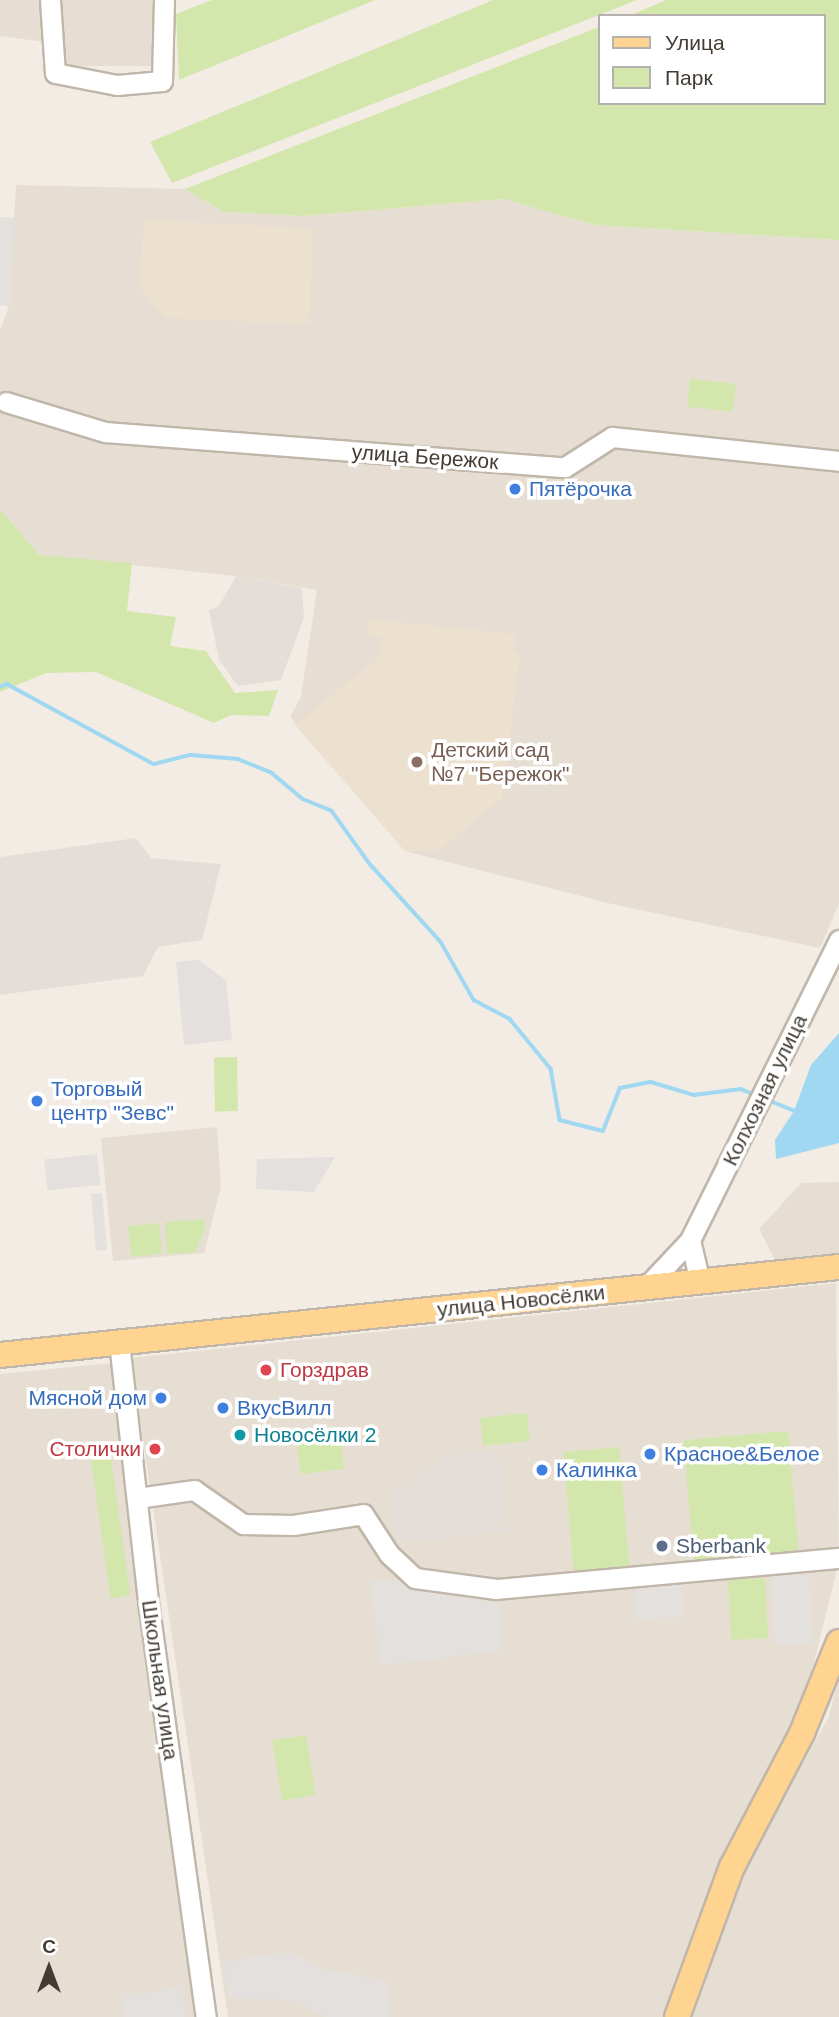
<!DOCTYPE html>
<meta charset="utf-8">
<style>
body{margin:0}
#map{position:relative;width:839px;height:2017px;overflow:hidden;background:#f2ece4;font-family:Helvetica,sans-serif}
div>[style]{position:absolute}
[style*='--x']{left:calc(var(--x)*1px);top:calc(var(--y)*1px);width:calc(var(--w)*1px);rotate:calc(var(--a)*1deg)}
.residential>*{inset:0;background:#e6ded2;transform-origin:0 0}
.industrial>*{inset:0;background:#e4ded9}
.education>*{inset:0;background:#ece0ce}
.green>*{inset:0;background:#d3e7ac;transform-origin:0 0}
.parking>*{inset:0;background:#e3e0dd;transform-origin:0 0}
.water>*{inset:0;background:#9fd8f0}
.stream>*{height:3.5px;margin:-1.75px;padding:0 1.75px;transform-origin:1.75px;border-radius:1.75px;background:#9fd8f0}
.roads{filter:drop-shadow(2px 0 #c1b6aa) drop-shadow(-2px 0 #c1b6aa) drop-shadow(0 2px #c1b6aa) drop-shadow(0 -2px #c1b6aa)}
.minor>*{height:19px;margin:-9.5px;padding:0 9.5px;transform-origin:9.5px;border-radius:9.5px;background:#fff}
.major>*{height:24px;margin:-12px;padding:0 12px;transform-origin:12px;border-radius:12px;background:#ffd490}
.dots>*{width:19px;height:19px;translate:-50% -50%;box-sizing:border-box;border:4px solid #fff;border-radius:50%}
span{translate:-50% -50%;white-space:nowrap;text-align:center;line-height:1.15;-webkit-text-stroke:7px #fff;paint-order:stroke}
.street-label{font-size:21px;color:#443c34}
.shop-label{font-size:21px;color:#366cbe}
.left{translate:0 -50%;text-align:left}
.right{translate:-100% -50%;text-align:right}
.education-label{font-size:21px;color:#785e54}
.health-label{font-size:21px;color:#be3a42}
.culture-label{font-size:21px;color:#0d838f}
.service-label{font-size:21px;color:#4e5e75}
.legend{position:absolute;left:598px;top:14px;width:228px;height:91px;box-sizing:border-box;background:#fff;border:2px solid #b4b1ae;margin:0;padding:9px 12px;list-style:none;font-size:21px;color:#443c34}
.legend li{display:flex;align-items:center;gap:14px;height:35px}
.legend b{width:35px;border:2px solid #b4b1ae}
.north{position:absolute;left:14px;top:1933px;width:70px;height:70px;-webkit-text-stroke:5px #fff;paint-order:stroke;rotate:0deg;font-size:19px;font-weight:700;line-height:28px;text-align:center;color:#443c34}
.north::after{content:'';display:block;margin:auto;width:24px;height:32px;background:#443c34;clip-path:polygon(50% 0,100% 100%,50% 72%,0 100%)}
</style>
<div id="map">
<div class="residential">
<div style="clip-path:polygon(0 0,42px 0,45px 42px,0 36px)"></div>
<div style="left:58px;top:0;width:95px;height:66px"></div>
<div style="clip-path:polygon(16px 185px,185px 189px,224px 212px,303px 216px,505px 199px,595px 225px,839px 240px,839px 903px,820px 948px,612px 904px,405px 851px,290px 717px,301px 697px,317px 590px,236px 576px,39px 555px,0 509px,0 330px,9px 306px)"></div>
<div style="clip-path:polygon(217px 1127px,221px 1187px,204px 1253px,113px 1261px,101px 1138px)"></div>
<div style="clip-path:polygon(839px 1182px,839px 1260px,778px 1266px,759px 1229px,801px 1183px)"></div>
<div style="clip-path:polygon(836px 1283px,839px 1561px,813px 1667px,781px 1755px,722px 1868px,662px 2017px,228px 2017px,131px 1358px)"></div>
<div style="clip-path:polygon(113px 1363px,199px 2017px,0 2017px,0 1374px)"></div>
<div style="clip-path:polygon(839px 1676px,839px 2017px,687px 2017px,743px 1870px,829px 1717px)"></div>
</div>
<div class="industrial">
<div style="clip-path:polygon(236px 576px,302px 588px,304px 617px,281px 680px,238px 686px,219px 660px,209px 610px,219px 606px)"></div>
<div style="clip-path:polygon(136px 838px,151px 858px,221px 864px,202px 940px,158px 947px,143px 976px,0 995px,0 857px)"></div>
<div style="clip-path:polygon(455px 1449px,499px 1452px,509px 1531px,396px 1543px,390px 1494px)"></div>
</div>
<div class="education">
<div style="clip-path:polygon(144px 220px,313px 228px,309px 324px,165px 318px,139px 287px)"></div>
<div style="clip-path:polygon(368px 619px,516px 634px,514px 652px,520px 655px,502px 798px,438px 851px,405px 851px,295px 725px,380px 656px,381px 638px,369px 635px)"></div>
</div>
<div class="green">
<div style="clip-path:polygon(212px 0,375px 0,179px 80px,176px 14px)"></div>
<div style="clip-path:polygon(493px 0,637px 0,172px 183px,150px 142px)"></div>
<div style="clip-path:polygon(666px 0,839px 0,839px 240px,595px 225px,504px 199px,303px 216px,224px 212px,185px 189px,599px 27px,599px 103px,823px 103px,823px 16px,629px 16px)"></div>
<div style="left:690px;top:379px;width:46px;height:28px;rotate:6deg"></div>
<div style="clip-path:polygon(0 509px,39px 555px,132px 563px,127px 611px,176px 617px,170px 646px,206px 651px,235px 693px,278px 690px,269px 716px,231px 715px,214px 723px,96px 672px,46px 673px,0 692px)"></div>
<div style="left:237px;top:1057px;width:54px;height:23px;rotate:89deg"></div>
<div style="clip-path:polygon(204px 1219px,205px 1229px,195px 1252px,167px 1254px,165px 1222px)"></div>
<div style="left:159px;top:1223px;width:31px;height:31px;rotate:84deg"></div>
<div style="left:527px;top:1413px;width:28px;height:47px;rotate:84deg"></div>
<div style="left:788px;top:1431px;width:127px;height:105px;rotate:85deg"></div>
<div style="left:340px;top:1434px;width:35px;height:44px;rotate:83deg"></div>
<div style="left:109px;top:1444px;width:153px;height:20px;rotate:82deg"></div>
<div style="left:619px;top:1447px;width:124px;height:56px;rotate:85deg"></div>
<div style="left:765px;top:1578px;width:60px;height:37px;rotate:87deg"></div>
<div style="left:306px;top:1735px;width:61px;height:34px;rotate:81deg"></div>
</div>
<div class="parking">
<div style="clip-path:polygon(0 217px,15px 218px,9px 306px,0 305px)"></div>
<div style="clip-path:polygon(199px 960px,226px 980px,232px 1040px,184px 1045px,176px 962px)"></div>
<div style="left:97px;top:1154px;width:31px;height:53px;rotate:84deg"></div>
<div style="clip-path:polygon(335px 1157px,314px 1192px,256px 1189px,257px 1159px)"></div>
<div style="left:102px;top:1193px;width:57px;height:11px;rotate:85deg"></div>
<div style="left:809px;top:1574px;width:69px;height:38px;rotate:87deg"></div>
<div style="clip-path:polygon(370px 1581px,404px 1581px,500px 1604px,501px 1651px,381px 1665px)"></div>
<div style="left:682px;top:1584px;width:33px;height:48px;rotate:87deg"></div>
<div style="clip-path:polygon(292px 1952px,319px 1968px,386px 1980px,390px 2017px,325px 2017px,298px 2001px,230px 1998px,221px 1962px)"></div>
<div style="clip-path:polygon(182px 1988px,185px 2017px,125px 2017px,122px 1995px)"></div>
</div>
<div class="water">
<div style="clip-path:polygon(839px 1033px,839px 1143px,776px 1159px,775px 1140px,794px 1111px,811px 1065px)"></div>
</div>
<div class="stream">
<div style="--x:0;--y:687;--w:8;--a:-23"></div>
<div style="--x:7;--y:684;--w:167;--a:28.6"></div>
<div style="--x:154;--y:764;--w:38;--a:-14"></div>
<div style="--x:191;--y:755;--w:47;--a:4.9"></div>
<div style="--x:238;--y:759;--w:37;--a:22"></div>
<div style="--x:272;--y:773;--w:40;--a:40"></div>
<div style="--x:303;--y:799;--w:31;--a:22"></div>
<div style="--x:332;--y:811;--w:65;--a:54.4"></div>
<div style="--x:370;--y:864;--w:105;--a:47.7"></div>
<div style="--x:441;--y:942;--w:67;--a:60.4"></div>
<div style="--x:474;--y:1000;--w:41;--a:27.8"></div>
<div style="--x:510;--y:1019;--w:65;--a:50.6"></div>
<div style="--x:551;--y:1069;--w:52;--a:80"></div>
<div style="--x:560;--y:1120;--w:44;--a:14.3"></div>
<div style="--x:603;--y:1131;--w:46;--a:-68.4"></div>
<div style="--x:620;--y:1088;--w:32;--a:-11"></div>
<div style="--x:651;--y:1082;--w:45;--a:16.8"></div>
<div style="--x:694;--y:1095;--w:47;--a:-7.3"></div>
<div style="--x:741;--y:1089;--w:15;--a:23"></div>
<div style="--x:768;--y:1100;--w:31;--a:22"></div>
</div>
<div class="roads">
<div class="minor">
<div style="--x:50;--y:0;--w:73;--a:86.1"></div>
<div style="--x:55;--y:73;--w:63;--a:11"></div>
<div style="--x:117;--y:85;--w:45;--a:-5.1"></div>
<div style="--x:162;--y:81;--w:81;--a:-88.6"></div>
<div style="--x:6;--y:402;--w:103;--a:16.9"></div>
<div style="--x:105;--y:432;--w:461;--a:4.4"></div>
<div style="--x:565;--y:467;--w:56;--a:-32.6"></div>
<div style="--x:612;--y:437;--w:228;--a:6"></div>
<div style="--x:690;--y:1240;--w:43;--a:76.6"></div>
<div style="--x:645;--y:1288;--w:66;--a:-46.8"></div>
<div style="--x:690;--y:1240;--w:335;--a:-63.6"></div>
<div style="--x:119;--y:1342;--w:268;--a:83.6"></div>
<div style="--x:149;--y:1608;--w:413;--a:82.1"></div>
<div style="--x:137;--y:1498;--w:58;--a:-8"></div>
<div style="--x:194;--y:1490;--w:60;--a:34.8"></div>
<div style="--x:243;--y:1524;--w:50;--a:1.1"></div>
<div style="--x:293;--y:1525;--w:71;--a:-8.9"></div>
<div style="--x:363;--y:1514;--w:48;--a:57"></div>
<div style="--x:389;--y:1554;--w:35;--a:43"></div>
<div style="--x:415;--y:1578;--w:82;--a:7.7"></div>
<div style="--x:496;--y:1589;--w:344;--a:-5.2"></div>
</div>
<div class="major">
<div style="--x:0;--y:1355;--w:844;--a:-5.99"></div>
<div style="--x:677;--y:2017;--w:160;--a:-69.9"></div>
<div style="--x:732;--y:1867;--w:151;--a:-62.4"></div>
<div style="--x:802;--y:1733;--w:98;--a:-67.9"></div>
</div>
</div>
<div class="dots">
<div style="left:515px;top:489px;background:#3f7fe0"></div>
<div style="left:417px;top:762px;background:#8d6e63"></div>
<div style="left:37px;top:1101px;background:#3f7fe0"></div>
<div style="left:266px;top:1370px;background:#e0444e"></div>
<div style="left:161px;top:1398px;background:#3f7fe0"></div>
<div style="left:223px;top:1408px;background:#3f7fe0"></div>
<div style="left:240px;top:1435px;background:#0f9aa8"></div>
<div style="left:155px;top:1449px;background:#e0444e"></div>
<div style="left:650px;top:1454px;background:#3f7fe0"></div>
<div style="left:542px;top:1470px;background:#3f7fe0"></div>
<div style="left:662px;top:1546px;background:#5c6f8a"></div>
</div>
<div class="street-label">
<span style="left:425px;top:457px;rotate:4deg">улица Бережок</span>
<span style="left:765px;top:1090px;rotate:-64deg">Колхозная улица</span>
<span style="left:521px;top:1301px;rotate:-6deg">улица Новосёлки</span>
<span style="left:160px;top:1680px;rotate:82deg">Школьная улица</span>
</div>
<div class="shop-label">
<span class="left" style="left:529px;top:489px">Пятёрочка</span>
<span class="left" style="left:51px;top:1101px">Торговый<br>центр "Зевс"</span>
<span class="right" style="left:147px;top:1398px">Мясной дом</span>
<span class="left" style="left:237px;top:1408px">ВкусВилл</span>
<span class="left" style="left:664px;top:1454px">Красное&amp;Белое</span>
<span class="left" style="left:556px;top:1470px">Калинка</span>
</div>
<div class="education-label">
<span class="left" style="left:431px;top:762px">Детский сад<br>№7 "Бережок"</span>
</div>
<div class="health-label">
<span class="left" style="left:280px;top:1370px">Горздрав</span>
<span class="right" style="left:141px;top:1449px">Столички</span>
</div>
<div class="culture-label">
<span class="left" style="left:254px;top:1435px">Новосёлки 2</span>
</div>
<div class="service-label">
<span class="left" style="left:676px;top:1546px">Sberbank</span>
</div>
<ul class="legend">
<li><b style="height:9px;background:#ffd490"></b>Улица</li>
<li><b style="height:19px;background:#d3e7ac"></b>Парк</li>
</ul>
<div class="north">С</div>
</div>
